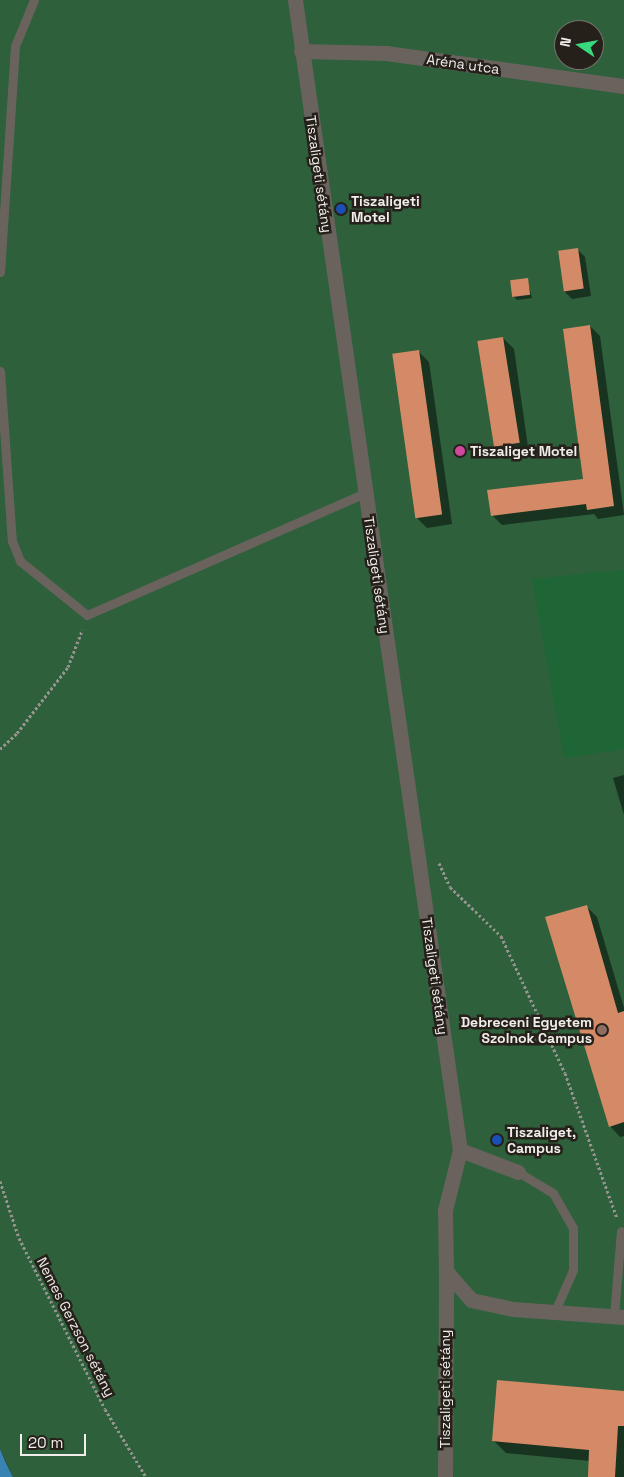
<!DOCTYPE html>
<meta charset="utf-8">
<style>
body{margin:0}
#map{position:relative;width:624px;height:1477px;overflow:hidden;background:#302a25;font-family:"Space Grotesk",sans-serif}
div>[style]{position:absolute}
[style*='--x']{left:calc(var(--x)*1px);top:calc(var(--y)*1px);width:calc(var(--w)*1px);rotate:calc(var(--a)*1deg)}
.green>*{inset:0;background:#2d603b}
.forest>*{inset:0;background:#1f6637}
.water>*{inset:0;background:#3983b3}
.shadow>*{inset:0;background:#0007}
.building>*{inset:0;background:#d58a67;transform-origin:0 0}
.path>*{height:3px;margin-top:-1.5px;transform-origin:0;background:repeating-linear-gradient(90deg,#97938f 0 2.5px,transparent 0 5px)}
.service>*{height:9px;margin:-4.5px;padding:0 4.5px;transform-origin:4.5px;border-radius:4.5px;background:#6a635d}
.minor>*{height:15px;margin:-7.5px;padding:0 7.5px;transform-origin:7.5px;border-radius:7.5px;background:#6a635d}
.dots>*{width:14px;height:14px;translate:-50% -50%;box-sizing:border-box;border:2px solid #26201b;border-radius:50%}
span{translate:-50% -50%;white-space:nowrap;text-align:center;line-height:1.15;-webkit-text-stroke:5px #26201b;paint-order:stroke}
.street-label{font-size:14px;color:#f1edea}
.poi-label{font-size:14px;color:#f1edea;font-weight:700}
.left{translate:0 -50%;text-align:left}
.right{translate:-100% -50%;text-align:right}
.north{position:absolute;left:554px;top:20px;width:50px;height:50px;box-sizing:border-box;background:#26201b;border:1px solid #77726e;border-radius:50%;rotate:282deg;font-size:14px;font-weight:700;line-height:20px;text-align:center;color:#f1edea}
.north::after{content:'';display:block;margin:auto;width:18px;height:22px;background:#39d87f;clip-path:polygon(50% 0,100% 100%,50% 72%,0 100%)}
.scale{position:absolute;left:20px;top:1434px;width:66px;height:22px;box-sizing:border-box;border:2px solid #f1edea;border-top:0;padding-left:6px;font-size:15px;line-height:18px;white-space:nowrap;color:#f1edea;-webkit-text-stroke:4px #26201b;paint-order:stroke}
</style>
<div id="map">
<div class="green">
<div style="clip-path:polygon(evenodd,0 0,624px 0,624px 1477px,13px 1477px,0 1449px,0 0,564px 30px,594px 30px,594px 60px,564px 60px,564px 30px)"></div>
</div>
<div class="forest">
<div style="clip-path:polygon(624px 570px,624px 749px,564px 758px,532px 579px)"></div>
</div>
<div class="water">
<div style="clip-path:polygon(0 1449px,6px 1463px,13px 1477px,0 1477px)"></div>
</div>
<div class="shadow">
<div style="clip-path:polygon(578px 250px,585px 257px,591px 296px,572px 299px,564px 291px)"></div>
<div style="clip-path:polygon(527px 279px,532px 298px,517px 300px,513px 296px)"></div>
<div style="clip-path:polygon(590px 326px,600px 336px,624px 515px,598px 519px,594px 514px,502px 525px,492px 515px,584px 480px)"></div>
<div style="clip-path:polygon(503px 338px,514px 349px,529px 454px,505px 457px,494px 447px)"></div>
<div style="clip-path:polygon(418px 351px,429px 362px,452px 524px,427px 528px,416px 517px)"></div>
<div style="clip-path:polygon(624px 775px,624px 815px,613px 778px)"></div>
<div style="clip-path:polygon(586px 906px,597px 917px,624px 1008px,624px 1136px,620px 1137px,610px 1126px)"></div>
<div style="clip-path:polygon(624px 1392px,624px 1477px,589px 1477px,590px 1461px,506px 1453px,493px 1440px)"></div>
</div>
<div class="building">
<div style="left:578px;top:248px;width:41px;height:20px;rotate:82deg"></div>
<div style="left:528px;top:278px;width:17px;height:18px;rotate:83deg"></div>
<div style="clip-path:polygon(590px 325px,614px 506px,587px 510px,586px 504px,491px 516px,487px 490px,583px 479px,563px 329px)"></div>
<div style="left:503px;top:337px;width:107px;height:26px;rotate:81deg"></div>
<div style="left:419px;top:350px;width:166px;height:27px;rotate:82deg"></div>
<div style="clip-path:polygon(587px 905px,618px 1013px,624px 1011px,624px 1122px,609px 1127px,545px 917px)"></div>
<div style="clip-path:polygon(497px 1380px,624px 1391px,624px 1426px,618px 1426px,615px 1477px,588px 1477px,589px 1450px,492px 1441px)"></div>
</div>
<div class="path">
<div style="--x:0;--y:749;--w:23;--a:-43"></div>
<div style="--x:17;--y:733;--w:83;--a:-52.3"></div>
<div style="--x:68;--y:667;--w:40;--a:-69"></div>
<div style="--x:439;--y:863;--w:26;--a:65"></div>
<div style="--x:450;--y:887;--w:71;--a:43.9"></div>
<div style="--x:501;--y:936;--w:151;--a:65"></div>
<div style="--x:565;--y:1073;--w:154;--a:70.3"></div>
<div style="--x:0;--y:1181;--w:60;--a:71.6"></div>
<div style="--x:19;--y:1238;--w:191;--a:63.3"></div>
<div style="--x:105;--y:1409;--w:79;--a:58.9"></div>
</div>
<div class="service">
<div style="--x:0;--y:272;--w:226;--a:-86.2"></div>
<div style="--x:15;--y:46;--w:50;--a:-67.6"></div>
<div style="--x:0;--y:371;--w:170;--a:86"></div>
<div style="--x:12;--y:541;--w:22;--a:68"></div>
<div style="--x:20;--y:561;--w:86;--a:38.9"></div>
<div style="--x:87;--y:615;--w:304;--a:-23.7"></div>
<div style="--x:518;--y:1172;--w:41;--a:31"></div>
<div style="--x:553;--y:1193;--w:40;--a:60.3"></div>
<div style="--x:573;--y:1228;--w:42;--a:90"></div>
<div style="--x:573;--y:1270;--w:45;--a:113.7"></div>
<div style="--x:614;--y:1316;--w:85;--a:-85.3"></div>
</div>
<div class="minor">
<div style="--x:295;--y:0;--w:1162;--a:81.84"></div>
<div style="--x:460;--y:1150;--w:62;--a:104"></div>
<div style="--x:445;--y:1210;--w:61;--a:89.1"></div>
<div style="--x:446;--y:1271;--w:38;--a:49"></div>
<div style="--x:471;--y:1300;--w:43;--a:12.1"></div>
<div style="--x:513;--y:1309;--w:111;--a:4.1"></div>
<div style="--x:301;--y:51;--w:85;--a:1.3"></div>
<div style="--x:386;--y:53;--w:240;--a:7.9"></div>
<div style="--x:460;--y:1150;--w:62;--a:20.8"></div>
<div style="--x:445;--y:1477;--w:206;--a:-89.7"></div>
</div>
<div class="dots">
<div style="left:341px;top:209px;background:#1a4fb4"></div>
<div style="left:460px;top:451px;background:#d1479c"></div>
<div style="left:602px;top:1030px;background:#8d6e63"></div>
<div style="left:497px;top:1140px;background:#1a4fb4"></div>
</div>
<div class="street-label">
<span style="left:463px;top:64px;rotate:8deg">Aréna utca</span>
<span style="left:319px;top:174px;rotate:82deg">Tiszaligeti sétány</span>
<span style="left:377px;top:575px;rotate:82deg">Tiszaligeti sétány</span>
<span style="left:435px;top:976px;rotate:82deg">Tiszaligeti sétány</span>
<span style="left:76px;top:1327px;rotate:63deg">Nemes Gerzson sétány</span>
<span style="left:445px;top:1389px;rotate:-90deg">Tiszaligeti sétány</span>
</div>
<div class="poi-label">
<span class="left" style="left:351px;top:209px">Tiszaligeti<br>Motel</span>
<span class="left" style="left:470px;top:451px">Tiszaliget Motel</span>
<span class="right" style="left:592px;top:1030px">Debreceni Egyetem<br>Szolnok Campus</span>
<span class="left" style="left:507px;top:1140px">Tiszaliget,<br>Campus</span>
</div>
<div class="north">N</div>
<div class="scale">20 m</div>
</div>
